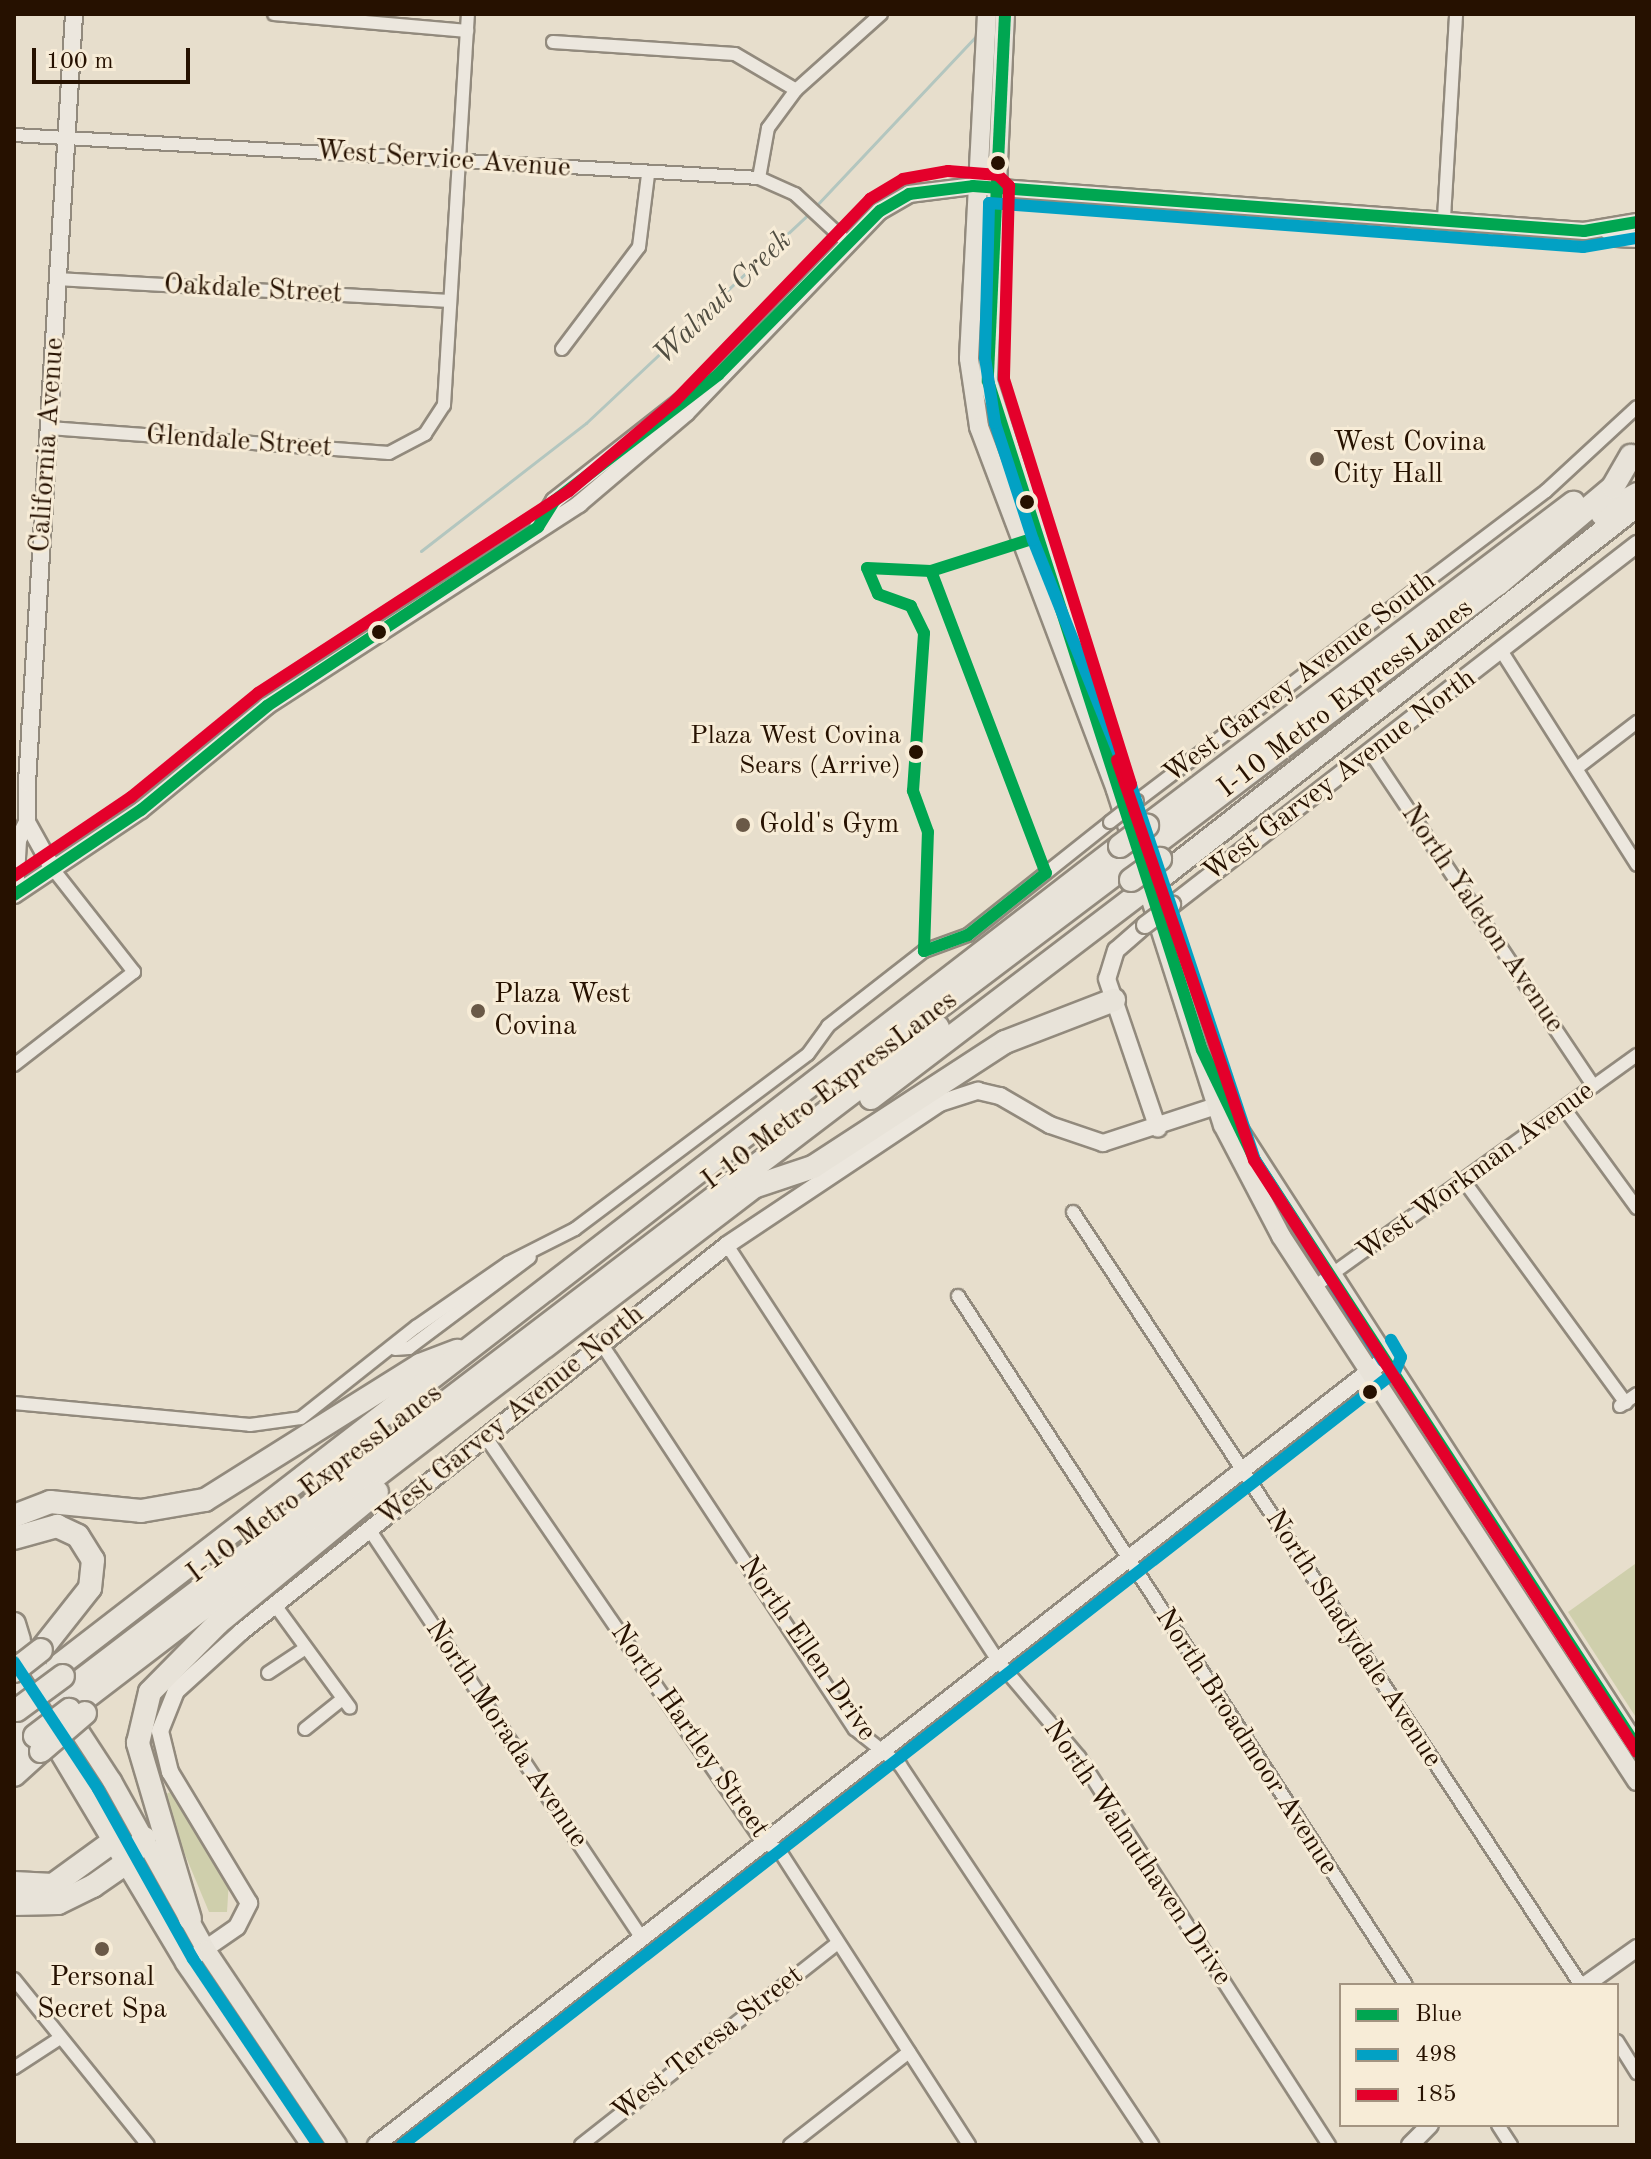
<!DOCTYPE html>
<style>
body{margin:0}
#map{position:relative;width:1651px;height:2159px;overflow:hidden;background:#e7decc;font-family:"Old Standard TT",serif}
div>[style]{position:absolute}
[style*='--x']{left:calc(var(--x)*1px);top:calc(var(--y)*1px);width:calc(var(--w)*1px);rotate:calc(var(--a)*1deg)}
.green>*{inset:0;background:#cfcfac}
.stream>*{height:3px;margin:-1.5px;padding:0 1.5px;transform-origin:1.5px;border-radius:1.5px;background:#b3c6bf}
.roads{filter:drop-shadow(2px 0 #928a7d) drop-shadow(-2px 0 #928a7d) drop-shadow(0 2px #928a7d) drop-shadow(0 -2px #928a7d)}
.street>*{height:12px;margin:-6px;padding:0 6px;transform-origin:6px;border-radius:6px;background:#ece7de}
.secondary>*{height:16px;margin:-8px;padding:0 8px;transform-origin:8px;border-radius:8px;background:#ece7de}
.primary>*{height:18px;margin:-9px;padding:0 9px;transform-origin:9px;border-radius:9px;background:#e8e3d9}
.highway>*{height:22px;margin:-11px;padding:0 11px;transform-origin:11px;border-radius:11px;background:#e8e3d9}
.bridges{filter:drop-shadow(2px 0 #928a7d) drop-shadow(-2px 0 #928a7d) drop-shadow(0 2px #928a7d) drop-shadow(0 -2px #928a7d)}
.street-bridge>*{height:12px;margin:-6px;padding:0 6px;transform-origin:6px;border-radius:6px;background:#ece7de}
.secondary-bridge>*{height:16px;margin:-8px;padding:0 8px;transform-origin:8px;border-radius:8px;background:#ece7de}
.highway-bridge>*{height:22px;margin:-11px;padding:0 11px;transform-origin:11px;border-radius:11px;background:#e8e3d9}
.bus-1>*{height:12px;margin:-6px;padding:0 6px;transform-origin:6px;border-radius:6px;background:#00a651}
.bus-2>*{height:12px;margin:-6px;padding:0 6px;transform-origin:6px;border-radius:6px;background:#02a1c4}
.bus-3>*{height:12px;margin:-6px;padding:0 6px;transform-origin:6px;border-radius:6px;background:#e4002b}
.dots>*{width:22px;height:22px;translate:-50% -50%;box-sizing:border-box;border:4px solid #f7ecd7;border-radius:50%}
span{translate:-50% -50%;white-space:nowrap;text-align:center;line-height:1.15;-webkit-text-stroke:6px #f7ecd7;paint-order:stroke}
.bus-label{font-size:26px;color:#261100}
.right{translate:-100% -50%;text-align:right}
.street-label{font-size:28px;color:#261100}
.poi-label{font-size:28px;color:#261100}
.left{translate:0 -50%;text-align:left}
.water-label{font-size:30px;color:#504d41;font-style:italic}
.frame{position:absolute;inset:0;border:16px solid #261100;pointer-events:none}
.legend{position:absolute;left:1339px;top:1983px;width:280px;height:144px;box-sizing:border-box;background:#f7ecd7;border:2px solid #a39481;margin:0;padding:10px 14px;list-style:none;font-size:24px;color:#261100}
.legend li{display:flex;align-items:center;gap:16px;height:40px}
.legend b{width:40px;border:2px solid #a39481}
.scale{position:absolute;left:32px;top:48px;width:158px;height:36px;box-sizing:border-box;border:4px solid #261100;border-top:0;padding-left:10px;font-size:24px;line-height:28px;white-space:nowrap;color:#261100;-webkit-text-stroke:6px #f7ecd7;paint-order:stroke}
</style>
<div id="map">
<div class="green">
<div style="clip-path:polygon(1635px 1564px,1637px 1567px,1637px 1719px,1568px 1612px)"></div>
<div style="clip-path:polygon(172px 1791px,229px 1880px,227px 1912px,209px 1912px,161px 1797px)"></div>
</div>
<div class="stream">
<div style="--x:815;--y:207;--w:236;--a:-46.7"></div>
<div style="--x:421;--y:551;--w:209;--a:-37.8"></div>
<div style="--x:586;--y:423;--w:307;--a:-43.2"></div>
</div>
<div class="roads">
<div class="street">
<div style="--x:274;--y:14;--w:194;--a:5"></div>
<div style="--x:553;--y:42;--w:182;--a:3.8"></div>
<div style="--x:735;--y:54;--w:71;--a:30.5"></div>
<div style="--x:14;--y:135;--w:746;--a:3.3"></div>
<div style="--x:759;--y:178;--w:39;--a:24"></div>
<div style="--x:795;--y:194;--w:74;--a:42.8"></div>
<div style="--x:759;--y:178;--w:51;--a:-79.8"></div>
<div style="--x:768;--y:128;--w:47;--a:-53.6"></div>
<div style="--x:796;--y:90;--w:114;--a:-41.8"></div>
<div style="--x:1444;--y:218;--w:204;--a:-86.6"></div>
<div style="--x:58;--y:279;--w:391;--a:3.2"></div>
<div style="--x:562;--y:349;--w:128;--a:-53"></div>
<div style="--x:639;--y:247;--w:73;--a:-82.9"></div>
<div style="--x:49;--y:428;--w:341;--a:4.2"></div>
<div style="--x:389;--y:453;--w:41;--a:-27.8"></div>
<div style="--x:425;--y:434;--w:35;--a:-57"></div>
<div style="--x:444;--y:405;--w:392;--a:-86.5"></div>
<div style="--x:1502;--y:652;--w:252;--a:57.6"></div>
<div style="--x:1370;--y:752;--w:402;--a:56.2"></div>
<div style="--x:1577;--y:768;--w:76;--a:-37.5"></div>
<div style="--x:1137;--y:801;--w:513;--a:-37.16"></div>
<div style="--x:1546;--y:491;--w:124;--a:-42.7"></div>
<div style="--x:14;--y:1065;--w:152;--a:-37.8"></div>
<div style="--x:134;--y:972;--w:131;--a:-128.2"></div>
<div style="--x:1564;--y:1108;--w:124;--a:53.9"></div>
<div style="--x:1464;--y:1181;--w:275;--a:53.9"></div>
<div style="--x:1073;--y:1212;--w:925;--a:56.69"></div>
<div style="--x:727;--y:1245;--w:496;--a:56.9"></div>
<div style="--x:998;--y:1661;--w:126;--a:49.8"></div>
<div style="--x:1079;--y:1757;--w:462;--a:57.2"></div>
<div style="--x:1314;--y:1287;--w:398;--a:-35.7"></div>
<div style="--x:958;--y:1296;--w:822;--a:56.97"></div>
<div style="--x:601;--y:1343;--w:462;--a:56.7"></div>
<div style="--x:855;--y:1729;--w:58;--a:38.7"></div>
<div style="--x:900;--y:1765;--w:456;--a:56.4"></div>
<div style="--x:395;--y:1349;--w:14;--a:-4"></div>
<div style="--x:409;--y:1348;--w:151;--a:-36.9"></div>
<div style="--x:14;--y:1403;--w:237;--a:5.3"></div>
<div style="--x:250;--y:1425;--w:51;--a:-7.8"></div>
<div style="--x:301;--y:1418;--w:147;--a:-38.4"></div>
<div style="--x:416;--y:1327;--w:112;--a:-34.8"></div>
<div style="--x:508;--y:1263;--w:75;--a:-26.9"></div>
<div style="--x:575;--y:1229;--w:291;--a:-36.9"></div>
<div style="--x:808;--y:1054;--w:34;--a:-54"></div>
<div style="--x:828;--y:1026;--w:122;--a:-38"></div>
<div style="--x:924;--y:951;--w:47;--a:-20"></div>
<div style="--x:968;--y:935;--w:181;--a:-38.5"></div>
<div style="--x:1620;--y:1406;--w:21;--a:-35"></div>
<div style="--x:485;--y:1436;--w:493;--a:55.6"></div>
<div style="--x:764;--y:1843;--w:17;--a:25"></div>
<div style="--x:779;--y:1850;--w:351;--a:57.2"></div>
<div style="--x:369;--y:1529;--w:492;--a:56.3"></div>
<div style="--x:275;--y:1605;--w:127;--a:53.9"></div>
<div style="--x:268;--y:1673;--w:43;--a:-33.7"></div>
<div style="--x:305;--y:1729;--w:45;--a:-38.7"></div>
<div style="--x:14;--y:1979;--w:213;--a:51.1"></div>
<div style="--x:1617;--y:2041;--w:38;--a:58"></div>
<div style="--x:14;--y:2068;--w:55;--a:-33.1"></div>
<div style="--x:1498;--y:2125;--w:24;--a:57"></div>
<div style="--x:581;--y:2145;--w:325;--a:-38.2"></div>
<div style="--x:790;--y:2145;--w:151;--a:-38"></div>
</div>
<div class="secondary">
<div style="--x:1605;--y:228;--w:15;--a:42"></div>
<div style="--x:1616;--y:238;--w:21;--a:3"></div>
<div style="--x:538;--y:527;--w:31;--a:-58"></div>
<div style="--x:554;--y:501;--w:193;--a:-38.1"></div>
<div style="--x:53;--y:869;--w:54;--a:-119"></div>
<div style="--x:27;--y:822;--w:39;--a:-90"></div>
<div style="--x:27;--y:783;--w:770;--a:-86.5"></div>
<div style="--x:15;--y:894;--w:54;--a:-86.8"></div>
<div style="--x:18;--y:840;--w:20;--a:-63"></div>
<div style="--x:14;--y:895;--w:153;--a:-33.8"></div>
<div style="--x:141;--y:810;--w:163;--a:-39.5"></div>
<div style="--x:267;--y:706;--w:372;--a:-32.9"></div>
<div style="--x:579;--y:504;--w:140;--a:-40.4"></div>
<div style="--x:686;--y:413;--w:280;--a:-46.2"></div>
<div style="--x:880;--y:211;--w:34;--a:-30"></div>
<div style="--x:909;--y:194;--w:64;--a:-7.1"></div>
<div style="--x:973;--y:186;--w:613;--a:4.21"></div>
<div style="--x:1584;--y:231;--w:54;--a:-9.6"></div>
<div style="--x:1172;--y:905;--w:589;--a:-37.82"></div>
<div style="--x:1145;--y:925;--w:38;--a:139"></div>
<div style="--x:1116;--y:950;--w:30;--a:107"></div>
<div style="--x:1107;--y:979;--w:158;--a:71.2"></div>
<div style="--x:185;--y:1963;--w:63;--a:-34.7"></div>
<div style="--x:237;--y:1927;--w:27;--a:-63"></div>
<div style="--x:249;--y:1903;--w:153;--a:-121.1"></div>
<div style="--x:170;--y:1772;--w:42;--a:-103.7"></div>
<div style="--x:160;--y:1731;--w:43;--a:-68.2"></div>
<div style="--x:176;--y:1691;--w:88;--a:-42.2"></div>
<div style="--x:241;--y:1632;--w:621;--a:-38.53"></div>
<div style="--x:727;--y:1245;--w:256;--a:-33.7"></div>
<div style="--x:940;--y:1103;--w:40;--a:-18"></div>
<div style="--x:978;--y:1091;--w:23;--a:13"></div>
<div style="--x:1000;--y:1096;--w:58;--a:30.1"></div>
<div style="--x:1050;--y:1125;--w:56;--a:18.8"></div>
<div style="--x:1103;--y:1143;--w:125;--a:-18.1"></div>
<div style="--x:1585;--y:1985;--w:64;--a:-35.4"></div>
<div style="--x:376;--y:2145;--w:1279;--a:-37.92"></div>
<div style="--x:1410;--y:2145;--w:28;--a:-45"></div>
</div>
<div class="primary">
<div style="--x:987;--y:14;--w:345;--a:93"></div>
<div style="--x:969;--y:359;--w:69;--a:81.6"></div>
<div style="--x:979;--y:427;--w:388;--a:69.3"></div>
<div style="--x:1116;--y:790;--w:352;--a:72.3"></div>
<div style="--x:1223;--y:1125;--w:125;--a:62.4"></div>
<div style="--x:1281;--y:1236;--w:651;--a:56.85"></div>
<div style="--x:1005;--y:14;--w:367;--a:92.7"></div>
<div style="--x:988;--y:381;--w:383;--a:71.9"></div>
<div style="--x:1222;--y:1104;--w:765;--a:57.16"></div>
<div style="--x:25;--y:1648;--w:159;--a:56.8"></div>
<div style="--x:112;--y:1781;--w:193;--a:60.9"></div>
<div style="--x:206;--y:1950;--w:235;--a:56.1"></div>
<div style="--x:14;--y:1677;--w:333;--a:59.1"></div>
<div style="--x:185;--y:1963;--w:221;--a:55.3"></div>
</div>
<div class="highway">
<div style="--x:1602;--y:514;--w:40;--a:-29.7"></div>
<div style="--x:1147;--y:826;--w:535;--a:-37.17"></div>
<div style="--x:1155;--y:844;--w:430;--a:-37.2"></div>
<div style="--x:1498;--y:584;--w:150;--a:-40.1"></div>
<div style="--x:1613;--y:487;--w:36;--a:-60"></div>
<div style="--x:1165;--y:874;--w:599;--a:-38.02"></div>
<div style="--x:869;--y:1060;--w:323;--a:-37.1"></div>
<div style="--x:871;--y:1098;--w:335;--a:-37.3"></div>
<div style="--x:756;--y:1186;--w:60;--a:-18.4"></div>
<div style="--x:813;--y:1167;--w:229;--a:-33.1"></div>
<div style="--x:1005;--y:1042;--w:117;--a:-21.1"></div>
<div style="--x:14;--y:1516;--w:39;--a:-21"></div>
<div style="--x:50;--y:1502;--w:91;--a:5.6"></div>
<div style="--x:141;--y:1511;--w:65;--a:-9.8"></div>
<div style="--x:205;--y:1500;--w:254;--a:-32.1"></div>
<div style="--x:420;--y:1365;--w:40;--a:-21"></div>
<div style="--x:14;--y:1538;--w:45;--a:-15.6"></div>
<div style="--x:57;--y:1526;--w:23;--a:25"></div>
<div style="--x:78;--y:1536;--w:28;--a:58"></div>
<div style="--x:93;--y:1560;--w:28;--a:96"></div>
<div style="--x:90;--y:1588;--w:79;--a:128.3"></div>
<div style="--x:14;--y:1624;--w:17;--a:73"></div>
<div style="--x:57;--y:1667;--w:1343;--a:-37.68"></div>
<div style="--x:71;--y:1688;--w:1090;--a:-37.32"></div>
<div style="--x:79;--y:1703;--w:851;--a:-37.41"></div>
<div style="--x:14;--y:1731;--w:14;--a:-39"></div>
<div style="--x:14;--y:1751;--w:26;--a:-36"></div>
<div style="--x:14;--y:1775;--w:36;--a:-42"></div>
<div style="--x:14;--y:1883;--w:39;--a:3"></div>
<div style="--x:53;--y:1885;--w:77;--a:-36"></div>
<div style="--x:14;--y:1904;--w:44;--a:-1.3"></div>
<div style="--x:58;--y:1903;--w:39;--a:-26"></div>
<div style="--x:93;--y:1886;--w:40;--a:-34.9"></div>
<div style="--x:126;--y:1863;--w:31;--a:-54"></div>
<div style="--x:190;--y:1919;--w:184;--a:-106.5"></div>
<div style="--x:138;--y:1743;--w:52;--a:-76.8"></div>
<div style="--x:150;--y:1692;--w:97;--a:-45.4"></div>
<div style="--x:218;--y:1623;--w:206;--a:-39.5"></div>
</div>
</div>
<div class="bridges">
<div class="street-bridge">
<div style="--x:1110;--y:822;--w:34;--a:-38"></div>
</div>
<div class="secondary-bridge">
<div style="--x:1145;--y:925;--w:34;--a:-37"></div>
</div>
<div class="highway-bridge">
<div style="--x:1120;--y:846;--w:34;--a:-37"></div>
<div style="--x:1131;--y:880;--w:36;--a:-36"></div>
<div style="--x:14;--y:1671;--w:34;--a:-38"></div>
<div style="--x:17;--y:1710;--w:57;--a:-36.5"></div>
<div style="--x:35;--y:1736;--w:43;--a:-37.4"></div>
<div style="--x:41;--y:1751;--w:58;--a:-40.8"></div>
</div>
</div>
<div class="bus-1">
<div style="--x:1005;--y:14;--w:367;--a:92.7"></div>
<div style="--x:988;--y:381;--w:702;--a:72.26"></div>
<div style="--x:1202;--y:1050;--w:122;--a:64.3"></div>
<div style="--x:1255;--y:1160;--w:700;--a:56.95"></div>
<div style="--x:867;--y:568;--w:64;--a:2.7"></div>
<div style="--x:931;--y:571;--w:323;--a:69.2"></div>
<div style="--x:1046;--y:873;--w:100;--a:141.5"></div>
<div style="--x:968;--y:935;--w:47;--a:160"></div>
<div style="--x:924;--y:951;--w:119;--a:-88.1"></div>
<div style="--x:928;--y:832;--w:44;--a:-110.1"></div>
<div style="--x:913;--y:791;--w:158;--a:-86"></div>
<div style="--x:924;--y:633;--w:30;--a:-116"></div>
<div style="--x:911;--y:606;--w:35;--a:-160"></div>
<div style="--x:878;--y:594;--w:28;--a:-113"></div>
<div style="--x:931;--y:571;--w:109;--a:-17.6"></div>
<div style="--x:14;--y:895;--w:153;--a:-33.8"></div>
<div style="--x:141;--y:810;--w:163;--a:-39.5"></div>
<div style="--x:267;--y:706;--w:325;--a:-33.4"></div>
<div style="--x:538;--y:527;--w:31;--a:-58"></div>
<div style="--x:554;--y:501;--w:207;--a:-37.5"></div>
<div style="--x:718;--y:375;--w:231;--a:-45.4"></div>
<div style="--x:880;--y:211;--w:34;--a:-30"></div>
<div style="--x:909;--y:194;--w:64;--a:-7.1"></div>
<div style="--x:973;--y:186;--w:613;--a:4.21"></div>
<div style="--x:1584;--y:231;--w:54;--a:-9.6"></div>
</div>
<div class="bus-2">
<div style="--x:1383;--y:1361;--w:238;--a:-122.5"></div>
<div style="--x:1255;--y:1160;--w:395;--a:-108.3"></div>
<div style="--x:1131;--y:785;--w:264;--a:-111.8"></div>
<div style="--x:1033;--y:540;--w:123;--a:-108"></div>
<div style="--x:995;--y:423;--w:66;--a:-98.7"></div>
<div style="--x:985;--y:358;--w:155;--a:-88.5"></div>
<div style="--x:989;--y:203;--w:596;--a:4.24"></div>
<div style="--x:1583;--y:247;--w:55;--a:-9.5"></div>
<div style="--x:14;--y:1662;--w:152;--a:56.5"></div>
<div style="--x:98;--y:1789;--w:195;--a:60.8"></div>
<div style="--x:193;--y:1959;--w:224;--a:56.1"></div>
<div style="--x:402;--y:2145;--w:1258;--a:-37.9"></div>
<div style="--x:1395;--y:1372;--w:16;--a:-68"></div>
<div style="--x:1401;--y:1357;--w:20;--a:-120"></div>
</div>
<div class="bus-3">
<div style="--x:1117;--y:760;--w:423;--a:71.1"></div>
<div style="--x:1254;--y:1160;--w:705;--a:57.1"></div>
<div style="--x:14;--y:876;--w:141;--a:-34"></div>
<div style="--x:131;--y:797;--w:164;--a:-39.3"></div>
<div style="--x:258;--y:693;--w:371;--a:-33"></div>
<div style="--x:569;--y:491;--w:139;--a:-40.3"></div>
<div style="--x:675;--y:401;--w:281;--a:-46"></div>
<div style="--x:870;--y:199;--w:39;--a:-31"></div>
<div style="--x:903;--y:179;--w:46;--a:-10.1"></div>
<div style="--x:948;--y:171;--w:50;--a:4.6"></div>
<div style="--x:998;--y:175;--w:16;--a:45"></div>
<div style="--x:1009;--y:186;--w:193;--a:91.5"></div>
<div style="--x:1004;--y:379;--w:425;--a:72.6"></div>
</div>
<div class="dots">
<div style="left:998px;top:163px;background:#261100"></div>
<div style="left:1317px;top:459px;background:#6a5947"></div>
<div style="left:1027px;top:502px;background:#261100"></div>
<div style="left:379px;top:632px;background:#261100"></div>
<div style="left:916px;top:752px;background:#261100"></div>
<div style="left:743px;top:825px;background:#6a5947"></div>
<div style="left:478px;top:1011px;background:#6a5947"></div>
<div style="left:1370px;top:1392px;background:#261100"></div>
<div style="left:102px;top:1949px;background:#6a5947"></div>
</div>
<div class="bus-label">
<span class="right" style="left:901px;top:752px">Plaza West Covina<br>Sears (Arrive)</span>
</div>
<div class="street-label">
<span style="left:443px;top:160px;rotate:4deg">West Service Avenue</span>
<span style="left:253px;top:290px;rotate:3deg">Oakdale Street</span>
<span style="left:239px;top:442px;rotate:4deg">Glendale Street</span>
<span style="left:48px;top:445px;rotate:-86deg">California Avenue</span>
<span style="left:1300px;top:678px;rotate:-37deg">West Garvey Avenue South</span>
<span style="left:1346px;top:699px;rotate:-37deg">I-10 Metro ExpressLanes</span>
<span style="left:1340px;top:776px;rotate:-37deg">West Garvey Avenue North</span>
<span style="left:1482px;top:919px;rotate:56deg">North Yaleton Avenue</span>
<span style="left:830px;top:1091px;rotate:-37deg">I-10 Metro ExpressLanes</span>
<span style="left:1476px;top:1172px;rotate:-36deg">West Workman Avenue</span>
<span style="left:511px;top:1416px;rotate:-39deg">West Garvey Avenue North</span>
<span style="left:315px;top:1484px;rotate:-37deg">I-10 Metro ExpressLanes</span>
<span style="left:1353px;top:1639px;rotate:57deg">North Shadydale Avenue</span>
<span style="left:807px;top:1649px;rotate:55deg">North Ellen Drive</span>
<span style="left:689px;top:1731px;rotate:55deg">North Hartley Street</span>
<span style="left:506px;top:1734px;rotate:56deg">North Morada Avenue</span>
<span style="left:1246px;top:1742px;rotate:57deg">North Broadmoor Avenue</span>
<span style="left:1137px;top:1853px;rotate:56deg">North Walnuthaven Drive</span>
<span style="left:708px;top:2044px;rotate:-38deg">West Teresa Street</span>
</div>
<div class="poi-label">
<span class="left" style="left:1333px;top:459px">West Covina<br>City Hall</span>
<span class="left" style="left:759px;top:825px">Gold's Gym</span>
<span class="left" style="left:494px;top:1011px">Plaza West<br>Covina</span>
<span style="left:102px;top:1994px">Personal<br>Secret Spa</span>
</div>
<div class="water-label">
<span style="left:723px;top:298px;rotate:-44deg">Walnut Creek</span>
</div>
<div class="frame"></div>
<ul class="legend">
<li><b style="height:10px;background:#00a651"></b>Blue</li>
<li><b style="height:10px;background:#02a1c4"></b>498</li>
<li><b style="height:10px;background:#e4002b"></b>185</li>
</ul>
<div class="scale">100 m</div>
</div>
